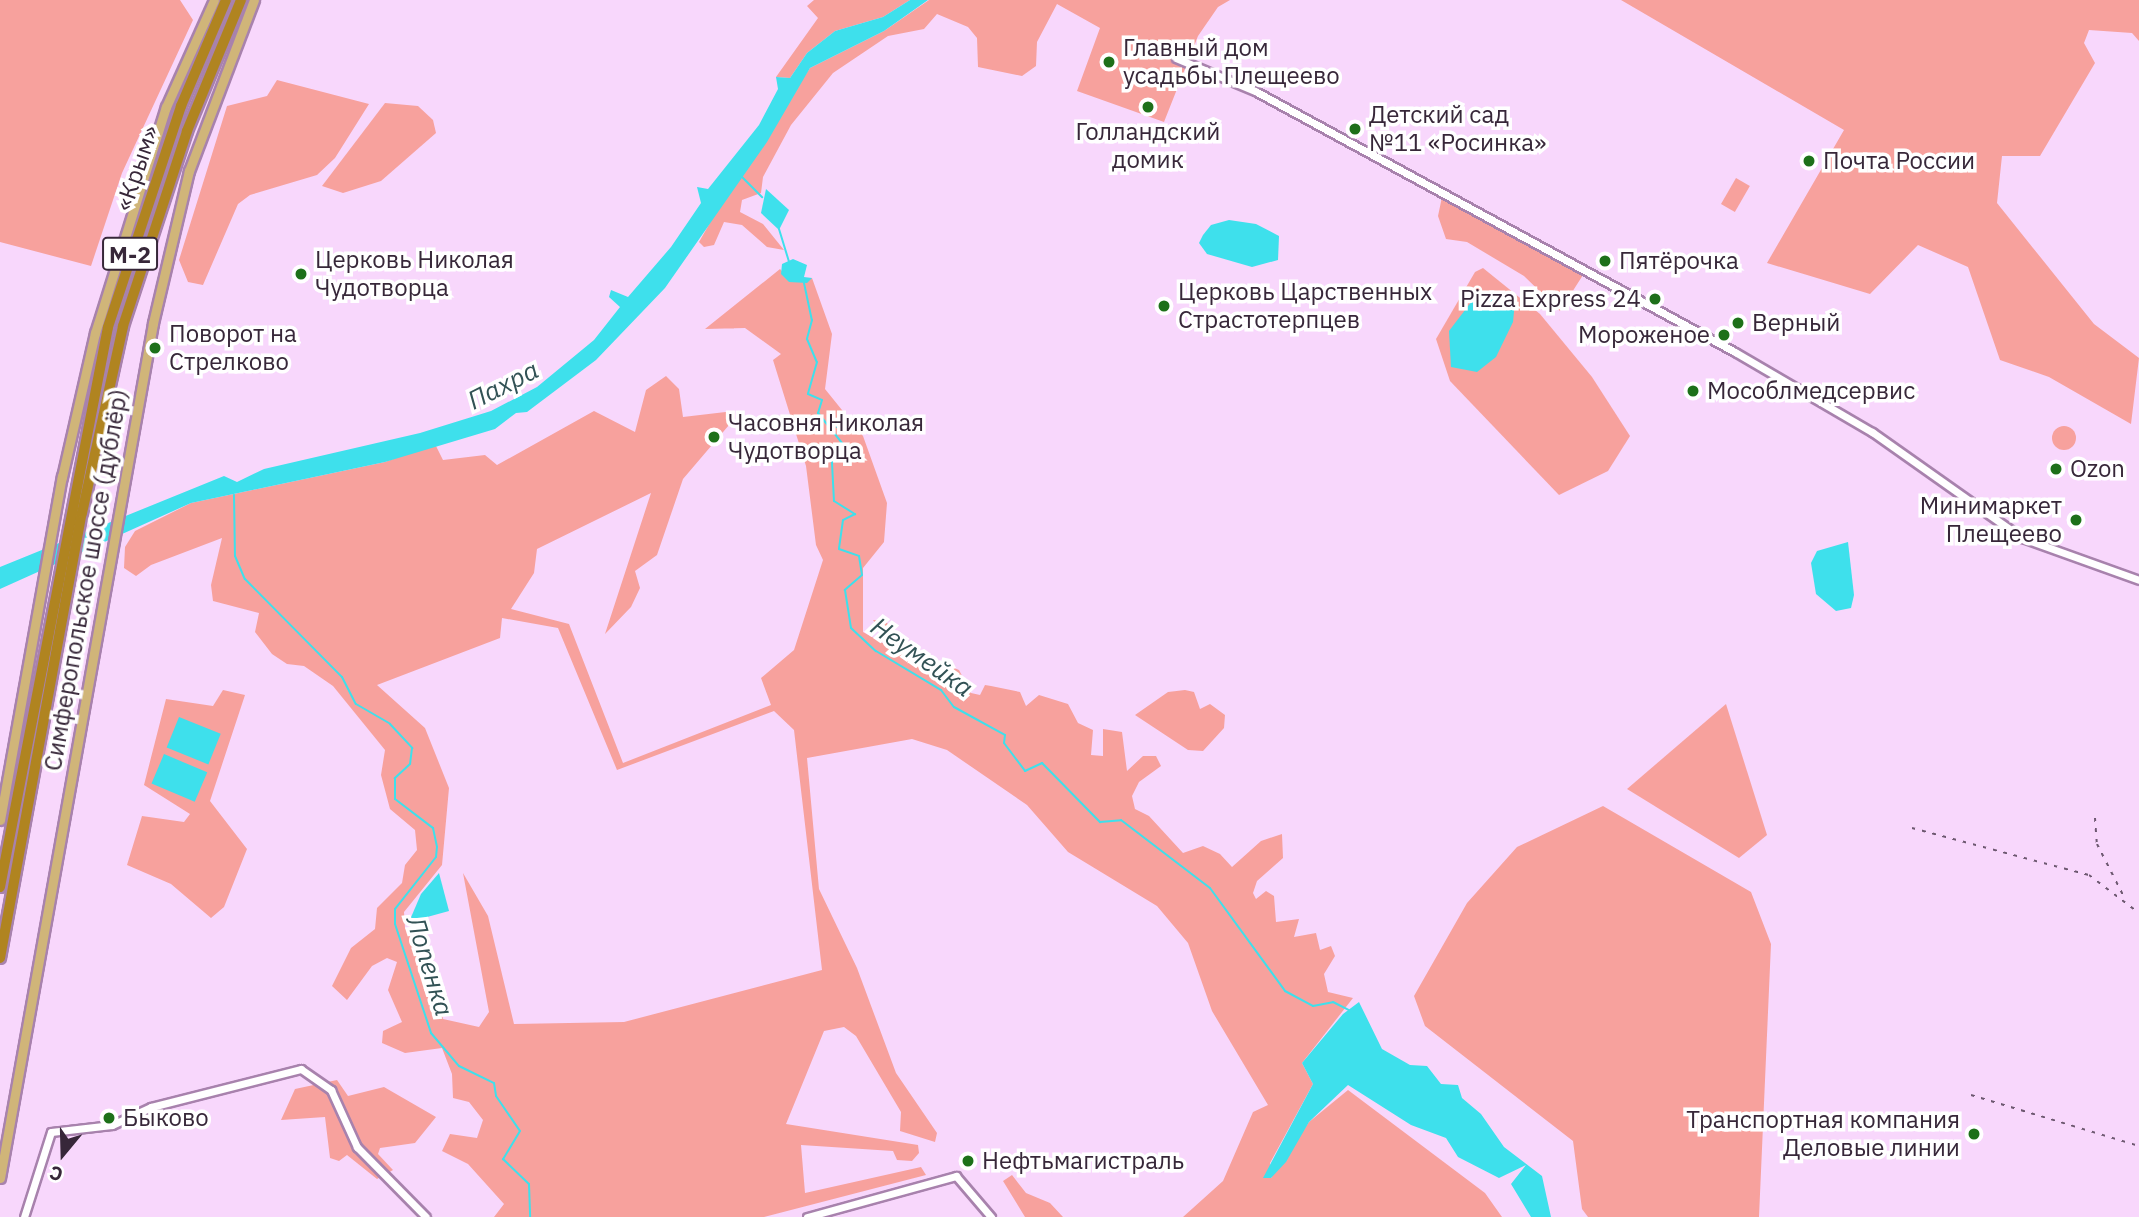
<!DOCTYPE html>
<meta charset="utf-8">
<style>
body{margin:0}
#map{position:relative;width:2139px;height:1217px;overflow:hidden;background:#f8d7fc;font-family:"IBM Plex Sans",sans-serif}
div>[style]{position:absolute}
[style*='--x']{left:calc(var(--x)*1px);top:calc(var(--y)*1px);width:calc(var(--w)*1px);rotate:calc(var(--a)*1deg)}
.green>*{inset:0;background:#f7a19d;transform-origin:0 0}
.round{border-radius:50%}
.water>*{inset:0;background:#3ee0ec;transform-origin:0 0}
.stream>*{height:2px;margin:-1px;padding:0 1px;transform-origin:1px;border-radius:1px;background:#3ee0ec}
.roads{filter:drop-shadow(2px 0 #a882ad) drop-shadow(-2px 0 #a882ad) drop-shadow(0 2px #a882ad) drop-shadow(0 -2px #a882ad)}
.tertiary>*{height:7px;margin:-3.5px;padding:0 3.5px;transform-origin:3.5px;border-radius:3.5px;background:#fff}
.primary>*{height:9px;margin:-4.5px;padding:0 4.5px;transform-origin:4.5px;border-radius:4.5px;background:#d0b579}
.motorway>*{height:10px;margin:-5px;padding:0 5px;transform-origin:5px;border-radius:5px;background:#b08420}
.rail>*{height:2px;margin-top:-1px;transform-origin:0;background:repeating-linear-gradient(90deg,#6d5870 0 3.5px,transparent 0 10.5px)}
.dots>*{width:19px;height:19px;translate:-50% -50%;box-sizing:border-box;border:4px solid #fff;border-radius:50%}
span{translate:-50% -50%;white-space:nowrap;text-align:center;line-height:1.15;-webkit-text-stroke:7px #fff;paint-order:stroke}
.shield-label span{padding:2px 5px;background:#fff;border:2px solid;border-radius:5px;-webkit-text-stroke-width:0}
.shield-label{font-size:23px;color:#372739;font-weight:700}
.poi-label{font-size:24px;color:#372739}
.left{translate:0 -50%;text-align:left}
.right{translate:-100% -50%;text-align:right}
.street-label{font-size:24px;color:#372739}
.water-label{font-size:26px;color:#325255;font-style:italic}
.north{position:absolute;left:28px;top:1119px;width:70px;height:70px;-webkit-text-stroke:5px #fff;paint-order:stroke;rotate:199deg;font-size:19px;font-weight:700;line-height:28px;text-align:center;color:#372739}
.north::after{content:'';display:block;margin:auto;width:24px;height:32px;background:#372739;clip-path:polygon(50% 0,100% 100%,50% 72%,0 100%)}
</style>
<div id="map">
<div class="green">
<div style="clip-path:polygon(0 0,180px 0,193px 20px,122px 173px,91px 266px,0 242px)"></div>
<div style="clip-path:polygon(814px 0,910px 0,883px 17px,835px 31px,807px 53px,790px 78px,776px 77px,818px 18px,807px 6px)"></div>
<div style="clip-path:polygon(929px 0,1230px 0,1218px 7px,1198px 36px,1164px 122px,1077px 91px,1100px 28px,1057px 4px,1037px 42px,1036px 66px,1022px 76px,978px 67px,977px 38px,968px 27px,937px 14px,924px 29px,888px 36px,833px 73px,791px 125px,763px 177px,761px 193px,742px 200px,740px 212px,763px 224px,784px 250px,767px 247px,742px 225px,724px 222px,714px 245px,704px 247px,699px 242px,727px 193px,810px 68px,884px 31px)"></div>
<div style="clip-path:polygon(1621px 0,2139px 0,2139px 41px,2132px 33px,2089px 30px,2084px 43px,2095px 63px,2040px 156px,2002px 156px,1997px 203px,2094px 324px,2139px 358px,2131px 424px,2049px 377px,2000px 360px,1968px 267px,1918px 245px,1870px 294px,1767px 263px,1844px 130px)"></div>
<div style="clip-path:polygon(277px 80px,369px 104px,335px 158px,317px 175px,250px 195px,238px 204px,203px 285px,188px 282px,179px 260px,227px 106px,267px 96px)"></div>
<div style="clip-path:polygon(385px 103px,418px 106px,433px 120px,436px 133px,381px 181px,343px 193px,322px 186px)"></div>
<div style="left:1736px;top:178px;width:16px;height:30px;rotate:30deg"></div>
<div style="clip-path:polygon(1442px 197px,1583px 275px,1560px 311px,1524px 276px,1467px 242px,1446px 239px,1438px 216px)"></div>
<div style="clip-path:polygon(1483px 268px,1540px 314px,1592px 377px,1630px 436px,1608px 471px,1559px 495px,1450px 381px,1436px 339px,1475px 272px)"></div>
<div style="clip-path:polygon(evenodd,780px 269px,791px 281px,812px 278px,832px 334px,825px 389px,863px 436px,887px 503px,884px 542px,863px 568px,863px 632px,895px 650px,873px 620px,885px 621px,914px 651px,959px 670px,971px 693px,980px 695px,985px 685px,991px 686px,1020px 692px,1026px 706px,1039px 695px,1068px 704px,1078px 723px,1093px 730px,1091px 755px,1103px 756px,1103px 729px,1122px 732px,1127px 771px,1143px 756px,1156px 756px,1161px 766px,1139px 782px,1132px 796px,1135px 809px,1149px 816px,1183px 853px,1203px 846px,1220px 854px,1232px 867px,1261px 841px,1282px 834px,1283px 858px,1257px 881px,1253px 893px,1256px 899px,1266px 891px,1274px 896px,1276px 922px,1299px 919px,1294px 937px,1316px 933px,1320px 950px,1331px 946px,1335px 956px,1324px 974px,1328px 992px,1353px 998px,1302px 1063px,1313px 1084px,1270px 1163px,1271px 1178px,1309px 1122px,1348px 1090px,1485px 1193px,1502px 1217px,1183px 1217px,1223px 1181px,1253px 1112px,1268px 1105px,1212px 1011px,1188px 943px,1157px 906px,1068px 852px,1027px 805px,947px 750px,912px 739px,807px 758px,819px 889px,857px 968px,896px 1073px,937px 1133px,935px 1142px,900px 1131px,901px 1112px,856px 1036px,844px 1027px,824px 1031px,786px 1124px,918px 1145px,919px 1153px,912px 1161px,897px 1160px,893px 1151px,801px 1145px,805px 1193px,921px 1167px,926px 1175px,764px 1217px,494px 1217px,504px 1204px,468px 1164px,442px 1151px,450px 1134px,477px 1138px,483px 1120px,469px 1102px,453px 1098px,452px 1074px,442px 1048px,405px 1053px,382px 1043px,383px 1031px,402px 1022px,388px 990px,397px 962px,387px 958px,372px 966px,347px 1000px,332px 986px,351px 948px,375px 929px,377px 908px,402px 883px,405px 865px,417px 850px,415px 830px,390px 809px,381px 775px,385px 750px,333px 686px,304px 666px,287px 664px,272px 654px,255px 632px,259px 613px,213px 601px,211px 585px,222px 538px,151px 565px,136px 576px,124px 568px,125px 547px,135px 531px,191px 503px,385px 462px,420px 449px,436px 446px,443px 460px,485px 455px,497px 465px,594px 411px,635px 432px,646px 390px,666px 376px,679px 389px,683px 417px,734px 411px,735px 418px,683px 479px,657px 555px,635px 571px,640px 588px,631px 607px,605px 634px,651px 493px,537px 549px,534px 573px,511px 609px,569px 624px,623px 763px,771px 705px,761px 678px,794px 650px,823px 560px,816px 545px,806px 466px,773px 360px,781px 354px,745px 328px,705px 329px,780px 269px,502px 618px,558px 628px,617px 770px,774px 711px,794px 730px,822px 970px,624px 1022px,514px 1024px,488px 916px,463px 873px,489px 1012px,479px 1027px,443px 1019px,429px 963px,405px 928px,404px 912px,442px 865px,449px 788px,425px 728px,377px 685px,500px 638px,502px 618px)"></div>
<div class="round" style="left:2052px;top:426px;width:24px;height:24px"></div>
<div style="clip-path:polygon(223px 690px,245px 695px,210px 801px,247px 849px,224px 907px,211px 918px,171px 884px,127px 865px,142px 816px,184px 822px,190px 814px,144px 785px,166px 699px,213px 706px)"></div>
<div style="clip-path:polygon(1185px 690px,1194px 692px,1200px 709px,1210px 704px,1225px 715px,1224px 728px,1203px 751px,1188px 750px,1135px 715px,1168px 692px)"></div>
<div style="clip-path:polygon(1726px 704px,1767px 835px,1739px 858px,1627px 789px)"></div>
<div style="clip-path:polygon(1603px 806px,1751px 892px,1771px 944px,1759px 1217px,1588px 1217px,1582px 1209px,1573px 1141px,1425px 1026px,1414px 996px,1467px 903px,1517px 847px)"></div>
<div style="clip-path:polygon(337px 1080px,348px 1096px,384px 1087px,436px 1117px,415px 1143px,380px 1148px,378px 1154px,393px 1170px,377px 1179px,347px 1155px,339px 1161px,330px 1158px,325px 1117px,281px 1120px,295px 1089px)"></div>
<div style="clip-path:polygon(1012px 1175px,1026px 1193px,1050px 1203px,1063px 1217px,1025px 1217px,1003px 1181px)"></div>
</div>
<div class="water">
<div style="clip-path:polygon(910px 0,928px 0,884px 31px,810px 68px,767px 142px,665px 288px,596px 360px,527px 412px,516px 413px,495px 429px,385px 462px,191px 503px,0 589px,0 567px,224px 476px,237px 482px,264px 469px,420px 433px,491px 411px,537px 387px,594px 340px,620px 307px,609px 297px,611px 290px,628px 297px,671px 247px,701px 203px,697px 187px,708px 189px,759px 125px,778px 89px,776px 77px,790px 78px,807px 53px,835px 31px,883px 17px)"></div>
<div style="clip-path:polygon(766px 189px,789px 210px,779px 230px,761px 213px)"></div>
<div style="clip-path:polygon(1229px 220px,1256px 224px,1279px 236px,1278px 260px,1252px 267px,1207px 254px,1199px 243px,1203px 235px,1211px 225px)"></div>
<div style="clip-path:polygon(793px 259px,807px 265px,804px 277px,812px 278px,807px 283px,789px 282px,781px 274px,782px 264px)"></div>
<div style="clip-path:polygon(1498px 291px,1515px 301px,1513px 322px,1496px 357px,1477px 372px,1451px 367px,1449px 331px,1478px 293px)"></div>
<div style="clip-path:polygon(1848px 542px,1854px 595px,1851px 608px,1836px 611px,1816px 594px,1811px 563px,1817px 551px)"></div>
<div style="left:179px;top:717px;width:45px;height:33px;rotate:22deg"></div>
<div style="left:164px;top:754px;width:47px;height:32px;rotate:23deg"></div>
<div style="clip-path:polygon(439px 873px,449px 911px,409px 922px,421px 894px)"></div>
<div style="clip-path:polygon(1359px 1002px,1382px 1049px,1410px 1065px,1427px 1066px,1441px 1084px,1458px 1085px,1462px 1098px,1481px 1114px,1504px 1147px,1542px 1176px,1551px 1217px,1531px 1217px,1511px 1184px,1526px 1165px,1499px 1178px,1458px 1157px,1446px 1138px,1411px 1125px,1348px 1085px,1309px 1122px,1286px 1162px,1271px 1178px,1263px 1178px,1313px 1084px,1302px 1063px,1343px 1014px)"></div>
</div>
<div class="stream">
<div style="--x:741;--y:176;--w:30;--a:45"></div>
<div style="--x:779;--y:229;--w:34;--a:73"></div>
<div style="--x:804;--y:283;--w:38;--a:78"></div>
<div style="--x:812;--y:320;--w:20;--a:105"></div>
<div style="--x:807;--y:339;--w:25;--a:67"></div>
<div style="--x:817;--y:362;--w:33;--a:106"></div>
<div style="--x:808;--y:394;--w:15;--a:23"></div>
<div style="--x:822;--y:400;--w:14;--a:107"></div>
<div style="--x:818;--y:413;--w:45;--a:51.3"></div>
<div style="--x:846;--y:448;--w:12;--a:166"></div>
<div style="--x:834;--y:451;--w:12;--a:99"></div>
<div style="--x:832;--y:463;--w:38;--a:87"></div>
<div style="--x:834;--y:501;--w:25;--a:32"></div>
<div style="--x:855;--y:514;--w:13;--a:153"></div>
<div style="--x:843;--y:520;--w:29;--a:98"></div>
<div style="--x:839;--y:549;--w:21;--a:19"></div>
<div style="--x:859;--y:556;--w:19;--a:81"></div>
<div style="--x:862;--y:575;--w:23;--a:139"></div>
<div style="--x:845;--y:590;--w:38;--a:81"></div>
<div style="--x:851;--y:628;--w:34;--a:43"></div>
<div style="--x:876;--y:651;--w:76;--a:31"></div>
<div style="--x:941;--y:690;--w:21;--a:53"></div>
<div style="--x:954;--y:707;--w:58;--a:28.8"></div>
<div style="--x:1005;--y:735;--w:8;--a:97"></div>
<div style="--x:1004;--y:743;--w:35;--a:53"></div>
<div style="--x:1025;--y:771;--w:19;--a:-25"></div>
<div style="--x:1042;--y:763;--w:83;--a:45.5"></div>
<div style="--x:1100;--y:822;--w:21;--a:-5"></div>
<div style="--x:1121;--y:820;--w:112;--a:37.4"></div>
<div style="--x:1210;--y:888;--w:127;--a:53.9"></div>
<div style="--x:1285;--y:991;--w:32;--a:28"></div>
<div style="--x:1313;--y:1006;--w:20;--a:-11"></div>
<div style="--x:1333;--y:1002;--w:18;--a:27"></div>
<div style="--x:837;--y:427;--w:14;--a:-12"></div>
<div style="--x:851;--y:424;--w:12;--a:24"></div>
<div style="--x:234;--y:495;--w:61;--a:89.1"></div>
<div style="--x:235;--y:556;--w:25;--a:67"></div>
<div style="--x:245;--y:579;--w:138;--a:45.3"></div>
<div style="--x:342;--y:677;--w:30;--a:63"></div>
<div style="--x:356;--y:704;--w:39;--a:30"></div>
<div style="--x:390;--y:724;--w:33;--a:47"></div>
<div style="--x:412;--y:748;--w:16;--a:97"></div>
<div style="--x:410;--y:764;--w:21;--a:137"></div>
<div style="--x:395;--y:778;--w:21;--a:90"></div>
<div style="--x:395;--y:799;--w:48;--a:37.3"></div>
<div style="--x:433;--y:828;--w:19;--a:78"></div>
<div style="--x:437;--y:847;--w:10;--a:96"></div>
<div style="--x:436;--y:857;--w:66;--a:128.3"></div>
<div style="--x:395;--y:909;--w:15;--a:90"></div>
<div style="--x:395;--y:924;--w:115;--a:71.7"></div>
<div style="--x:431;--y:1033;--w:43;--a:49.7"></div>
<div style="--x:459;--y:1066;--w:39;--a:26"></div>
<div style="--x:494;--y:1083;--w:13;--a:81"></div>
<div style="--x:496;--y:1096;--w:42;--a:55.6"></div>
<div style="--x:520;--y:1131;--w:33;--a:121"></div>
<div style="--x:503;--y:1159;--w:36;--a:44"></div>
<div style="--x:529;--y:1184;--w:33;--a:88"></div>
</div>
<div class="roads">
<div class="tertiary">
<div style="--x:1176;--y:58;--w:86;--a:22.7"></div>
<div style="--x:1255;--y:91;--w:546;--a:28.54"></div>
<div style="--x:1735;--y:352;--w:159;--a:30.3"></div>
<div style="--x:1872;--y:432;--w:184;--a:35.2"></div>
<div style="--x:2022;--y:538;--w:124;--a:19.7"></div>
<div style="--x:24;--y:1217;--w:89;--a:-72.4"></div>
<div style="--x:51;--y:1132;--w:61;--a:-6.5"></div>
<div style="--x:112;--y:1125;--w:43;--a:-24.8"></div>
<div style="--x:151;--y:1107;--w:155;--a:-14.2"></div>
<div style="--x:301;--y:1069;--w:37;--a:35"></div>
<div style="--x:331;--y:1090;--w:63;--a:65.5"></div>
<div style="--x:357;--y:1147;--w:98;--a:45.4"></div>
<div style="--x:807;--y:1217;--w:155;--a:-15.4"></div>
<div style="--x:956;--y:1176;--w:54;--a:49.5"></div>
</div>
<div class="primary">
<div style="--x:0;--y:820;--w:349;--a:-79.8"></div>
<div style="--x:62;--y:477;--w:148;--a:-77.1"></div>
<div style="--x:95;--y:333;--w:237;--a:-72.6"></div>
<div style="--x:166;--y:107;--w:117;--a:-65.8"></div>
<div style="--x:0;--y:1178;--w:869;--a:-79.85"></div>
<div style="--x:153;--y:323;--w:156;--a:-76.7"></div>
<div style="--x:189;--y:171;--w:183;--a:-69.2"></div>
</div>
<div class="motorway">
<div style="--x:0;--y:887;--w:570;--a:-79.08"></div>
<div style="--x:108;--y:327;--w:233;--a:-71.7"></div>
<div style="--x:181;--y:106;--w:115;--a:-67"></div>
<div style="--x:0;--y:958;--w:452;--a:-79.6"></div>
<div style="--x:82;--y:513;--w:191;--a:-77.6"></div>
<div style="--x:123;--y:326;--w:205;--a:-71.8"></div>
<div style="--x:187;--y:131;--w:142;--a:-67.6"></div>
</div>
</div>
<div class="rail">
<div style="--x:2095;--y:818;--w:26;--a:86"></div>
<div style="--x:2097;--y:844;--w:57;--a:63"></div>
<div style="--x:1912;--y:828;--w:183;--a:14.9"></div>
<div style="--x:2089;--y:875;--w:63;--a:37.2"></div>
<div style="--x:1971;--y:1095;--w:176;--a:16.9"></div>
</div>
<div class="dots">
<div style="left:1109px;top:62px;background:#1d7019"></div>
<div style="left:1148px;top:107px;background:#1d7019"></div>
<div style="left:1355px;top:129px;background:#1d7019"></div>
<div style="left:1809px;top:161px;background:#1d7019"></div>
<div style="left:1605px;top:261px;background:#1d7019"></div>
<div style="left:301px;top:274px;background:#1d7019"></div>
<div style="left:1655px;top:299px;background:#1d7019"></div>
<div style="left:1164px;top:306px;background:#1d7019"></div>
<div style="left:1738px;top:323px;background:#1d7019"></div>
<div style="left:1724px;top:335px;background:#1d7019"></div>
<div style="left:155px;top:348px;background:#1d7019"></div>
<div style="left:1693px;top:391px;background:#1d7019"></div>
<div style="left:714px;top:437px;background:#1d7019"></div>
<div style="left:2056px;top:469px;background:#1d7019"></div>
<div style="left:2076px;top:520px;background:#1d7019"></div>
<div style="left:109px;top:1118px;background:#1d7019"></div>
<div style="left:1974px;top:1134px;background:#1d7019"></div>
<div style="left:968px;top:1161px;background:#1d7019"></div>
</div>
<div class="shield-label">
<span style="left:130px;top:254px">М-2</span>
</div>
<div class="poi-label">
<span class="left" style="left:1123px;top:62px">Главный дом<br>усадьбы Плещеево</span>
<span class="left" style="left:1369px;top:129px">Детский сад<br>№11 «Росинка»</span>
<span style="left:1148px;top:146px">Голландский<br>домик</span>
<span class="left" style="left:1823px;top:161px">Почта России</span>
<span class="left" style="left:315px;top:274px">Церковь Николая<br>Чудотворца</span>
<span class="left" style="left:1619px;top:261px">Пятёрочка</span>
<span class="left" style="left:1178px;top:306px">Церковь Царственных<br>Страстотерпцев</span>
<span class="right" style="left:1641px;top:299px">Pizza Express 24</span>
<span class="left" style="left:1752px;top:323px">Верный</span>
<span class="left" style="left:169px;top:348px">Поворот на<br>Стрелково</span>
<span class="right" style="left:1710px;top:335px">Мороженое</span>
<span class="left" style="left:1707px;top:391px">Мособлмедсервис</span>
<span class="left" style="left:728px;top:437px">Часовня Николая<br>Чудотворца</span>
<span class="left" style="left:2070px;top:469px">Ozon</span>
<span class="right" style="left:2062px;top:520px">Минимаркет<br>Плещеево</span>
<span class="left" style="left:123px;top:1118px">Быково</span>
<span class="right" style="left:1960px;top:1134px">Транспортная компания<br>Деловые линии</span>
<span class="left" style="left:982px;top:1161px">Нефтьмагистраль</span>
</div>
<div class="street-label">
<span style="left:137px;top:168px;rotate:-71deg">«Крым»</span>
<span style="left:86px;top:580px;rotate:-80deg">Симферопольское шоссе (дублёр)</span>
</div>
<div class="water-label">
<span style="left:503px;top:385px;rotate:-27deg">Пахра</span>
<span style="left:922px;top:657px;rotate:35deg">Неумейка</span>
<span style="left:430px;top:966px;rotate:73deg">Лопенка</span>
</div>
<div class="north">С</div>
</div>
